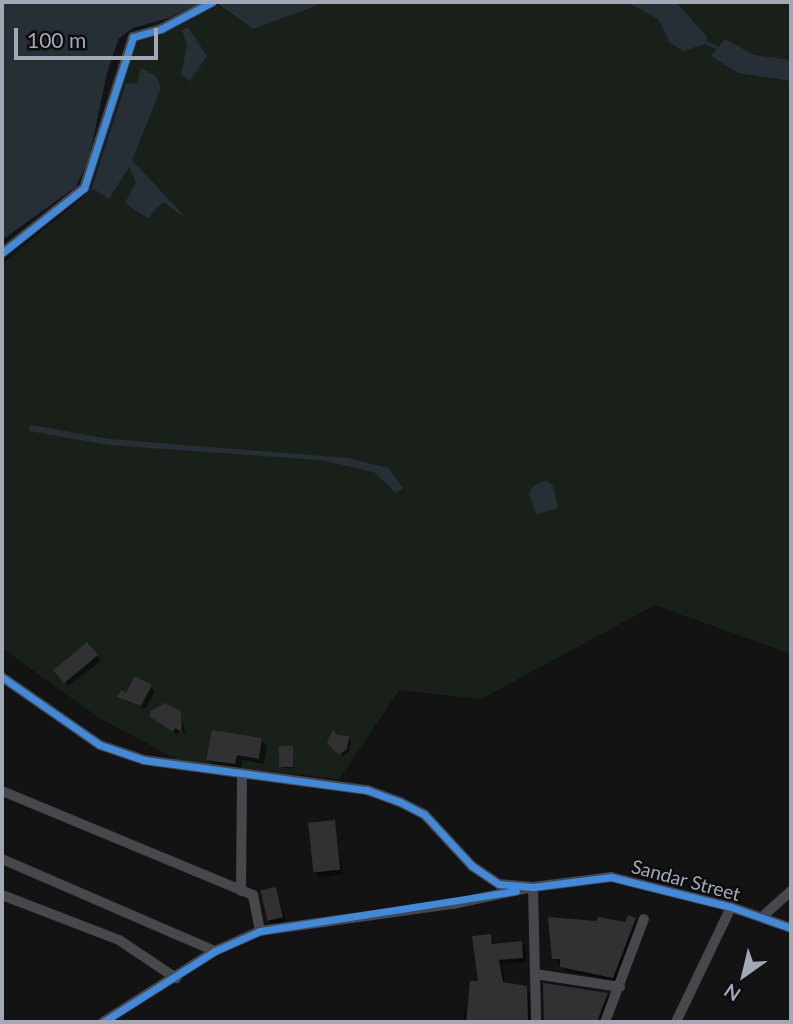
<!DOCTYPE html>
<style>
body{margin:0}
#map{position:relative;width:793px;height:1024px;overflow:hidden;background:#131313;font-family:Lato,sans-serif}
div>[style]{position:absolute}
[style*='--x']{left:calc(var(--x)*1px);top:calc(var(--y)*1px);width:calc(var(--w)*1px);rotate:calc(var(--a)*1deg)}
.green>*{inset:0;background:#19201a}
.water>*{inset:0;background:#262e36}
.shadow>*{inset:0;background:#0007}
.stream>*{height:2.5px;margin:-1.25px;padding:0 1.25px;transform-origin:1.25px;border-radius:1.25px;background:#262e36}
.building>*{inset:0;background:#313133;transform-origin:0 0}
.minor>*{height:10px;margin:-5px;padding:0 5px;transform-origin:5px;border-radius:5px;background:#47484c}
.cycleway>*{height:7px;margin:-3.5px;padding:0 3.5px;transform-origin:3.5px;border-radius:3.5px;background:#408adc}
span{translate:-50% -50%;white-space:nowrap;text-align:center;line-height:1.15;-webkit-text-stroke:5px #0d0d0f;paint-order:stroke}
.street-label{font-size:19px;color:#a3a8b6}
.frame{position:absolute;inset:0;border:4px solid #a3a8b6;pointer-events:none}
.north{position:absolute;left:709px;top:940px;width:70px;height:70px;-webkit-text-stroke:5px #0d0d0f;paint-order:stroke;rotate:214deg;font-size:19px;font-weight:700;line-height:28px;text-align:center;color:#a3a8b6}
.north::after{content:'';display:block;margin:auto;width:24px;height:32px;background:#a3a8b6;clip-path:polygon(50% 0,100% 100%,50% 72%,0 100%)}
.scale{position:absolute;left:14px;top:28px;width:144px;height:32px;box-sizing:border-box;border:4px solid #a3a8b6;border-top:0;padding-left:9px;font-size:21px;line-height:24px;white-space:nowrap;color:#a3a8b6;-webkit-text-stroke:5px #0d0d0f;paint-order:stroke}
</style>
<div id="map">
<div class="green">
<div style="clip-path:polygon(326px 2px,791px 2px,791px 654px,655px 605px,481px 699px,399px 690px,339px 779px,180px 761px,101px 719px,2px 648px,4px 262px,86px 195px,135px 41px,214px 3px,253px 29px)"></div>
</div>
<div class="water">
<div style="clip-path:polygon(2px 2px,202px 2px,169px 18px,133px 28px,119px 38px,107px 73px,89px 159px,76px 187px,2px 240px)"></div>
<div style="clip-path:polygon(215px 2px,326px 2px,253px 29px)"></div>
<div style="clip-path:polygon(627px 2px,676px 2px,707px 37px,705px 44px,683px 51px,670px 43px,658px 19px)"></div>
<div style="clip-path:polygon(188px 27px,207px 56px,190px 81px,181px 75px,187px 45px,182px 30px)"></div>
<div style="clip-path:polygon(725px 39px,754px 55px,791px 60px,791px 81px,738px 73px,711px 56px)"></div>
<div style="clip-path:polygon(141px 68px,156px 76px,161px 88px,132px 160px,186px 218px,163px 202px,148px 218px,133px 209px,125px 203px,136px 182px,129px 167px,109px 199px,92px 188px,126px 83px,137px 84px)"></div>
<div style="clip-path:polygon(30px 425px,110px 439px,348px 458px,388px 468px,403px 488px,396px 493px,374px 472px,319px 460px,108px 445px,29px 431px)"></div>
<div style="clip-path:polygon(546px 480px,553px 486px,558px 508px,536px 514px,529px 494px,533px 486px)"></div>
</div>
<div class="shadow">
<div style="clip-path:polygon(91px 648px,101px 661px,68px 686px,64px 682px)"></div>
<div style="clip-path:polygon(151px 687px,155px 691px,145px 709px,119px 697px)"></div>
<div style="clip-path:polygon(180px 712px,186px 734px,180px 731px,177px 735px,157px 722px)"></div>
<div style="clip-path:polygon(337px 737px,351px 740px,349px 752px,343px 757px,330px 742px)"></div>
<div style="clip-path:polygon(261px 740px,267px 746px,264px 764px,242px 760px,241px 770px,214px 766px,208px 760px)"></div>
<div style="clip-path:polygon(292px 748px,294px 769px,283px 768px,281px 766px)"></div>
<div style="clip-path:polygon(334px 822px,343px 874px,319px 877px,316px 873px)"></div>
<div style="clip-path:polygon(276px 889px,286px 921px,272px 924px,268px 919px)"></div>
<div style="clip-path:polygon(635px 919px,639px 923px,617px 981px,566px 971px,554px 958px)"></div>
<div style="clip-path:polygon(491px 936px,495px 945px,521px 943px,525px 947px,526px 962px,502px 964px,505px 984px,530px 992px,531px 1022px,463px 1022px,471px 983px,480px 983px)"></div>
<div style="clip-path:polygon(545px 985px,607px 995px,610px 998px,602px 1022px,546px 1022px)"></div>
</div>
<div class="stream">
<div style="--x:706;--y:42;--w:11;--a:27"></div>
</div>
<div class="building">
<div style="left:87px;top:642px;width:17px;height:44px;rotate:50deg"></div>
<div style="clip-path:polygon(135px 676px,152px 685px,141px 706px,117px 697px,121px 690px,126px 693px)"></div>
<div style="clip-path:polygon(165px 703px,181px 711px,182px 732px,175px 728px,173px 732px,150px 717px,150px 711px)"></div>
<div style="clip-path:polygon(333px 729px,337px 735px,349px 736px,347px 749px,339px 755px,327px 743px)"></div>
<div style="clip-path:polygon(212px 730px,262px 738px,259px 759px,237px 755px,235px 764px,206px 760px)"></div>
<div style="left:279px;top:746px;width:14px;height:21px"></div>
<div style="left:335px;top:820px;width:50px;height:27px;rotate:84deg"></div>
<div style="left:276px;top:887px;width:31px;height:16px;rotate:77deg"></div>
<div style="clip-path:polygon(628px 915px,636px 918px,613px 978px,560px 967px,560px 959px,552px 959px,548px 917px,597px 921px,598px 917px,625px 922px)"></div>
<div style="clip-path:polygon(491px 934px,492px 944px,522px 941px,523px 958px,499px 960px,503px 982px,527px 986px,528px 1020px,466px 1022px,470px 981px,478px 981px,472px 936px)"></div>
<div style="clip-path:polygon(543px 983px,608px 993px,597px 1022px,544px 1022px)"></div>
</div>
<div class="minor">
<div style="--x:2;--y:253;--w:105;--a:-38.4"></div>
<div style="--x:84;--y:188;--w:159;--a:-72"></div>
<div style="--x:133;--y:37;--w:29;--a:-16"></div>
<div style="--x:161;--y:29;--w:58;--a:-27.9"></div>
<div style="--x:2;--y:677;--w:119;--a:34.8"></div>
<div style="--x:100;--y:745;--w:46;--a:18.8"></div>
<div style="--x:144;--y:760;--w:225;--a:7.7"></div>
<div style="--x:367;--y:790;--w:35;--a:20"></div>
<div style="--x:400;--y:802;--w:27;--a:27"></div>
<div style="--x:424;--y:814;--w:71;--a:47.3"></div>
<div style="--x:472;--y:866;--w:32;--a:34"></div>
<div style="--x:499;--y:884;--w:34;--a:5"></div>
<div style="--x:533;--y:887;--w:79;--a:-7.3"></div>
<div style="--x:611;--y:877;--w:124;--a:14"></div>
<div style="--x:731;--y:907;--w:64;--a:19.3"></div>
<div style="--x:2;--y:791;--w:272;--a:22.5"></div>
<div style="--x:253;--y:895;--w:37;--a:79"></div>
<div style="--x:2;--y:859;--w:232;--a:23.4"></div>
<div style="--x:241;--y:891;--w:115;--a:-89.5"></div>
<div style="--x:2;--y:895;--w:125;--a:21"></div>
<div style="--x:119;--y:940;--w:69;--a:33.7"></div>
<div style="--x:762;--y:917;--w:39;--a:-42"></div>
<div style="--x:535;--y:974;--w:86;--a:8.7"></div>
<div style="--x:103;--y:1022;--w:133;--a:-32.4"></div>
<div style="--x:215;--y:951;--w:49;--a:-24"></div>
<div style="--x:260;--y:931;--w:195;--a:-8"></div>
<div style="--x:453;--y:904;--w:82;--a:-12"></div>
<div style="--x:533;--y:887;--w:135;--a:88.7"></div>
<div style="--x:605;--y:1022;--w:110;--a:-69.3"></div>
<div style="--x:676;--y:1022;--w:127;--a:-64.4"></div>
</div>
<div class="cycleway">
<div style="--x:2;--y:253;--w:105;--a:-38.4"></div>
<div style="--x:84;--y:188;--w:159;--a:-72"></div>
<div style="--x:133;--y:37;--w:29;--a:-16"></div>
<div style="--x:161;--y:29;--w:58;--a:-27.9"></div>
<div style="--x:2;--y:677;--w:119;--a:34.8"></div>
<div style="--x:100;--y:745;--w:46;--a:18.8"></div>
<div style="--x:144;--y:760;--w:225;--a:7.7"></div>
<div style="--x:367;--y:790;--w:35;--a:20"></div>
<div style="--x:400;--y:802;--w:27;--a:27"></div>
<div style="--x:424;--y:814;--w:71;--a:47.3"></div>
<div style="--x:472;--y:866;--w:32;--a:34"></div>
<div style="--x:499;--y:884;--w:34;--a:5"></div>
<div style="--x:533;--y:887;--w:79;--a:-7.3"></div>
<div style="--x:611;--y:877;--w:124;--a:14"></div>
<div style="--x:731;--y:907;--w:64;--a:19.3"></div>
<div style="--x:103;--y:1022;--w:133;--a:-32.4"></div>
<div style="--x:215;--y:951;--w:49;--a:-24"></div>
<div style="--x:260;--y:931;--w:259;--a:-8.9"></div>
</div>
<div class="street-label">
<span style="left:686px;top:880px;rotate:15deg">Sandar Street</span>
</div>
<div class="frame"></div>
<div class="north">N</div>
<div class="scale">100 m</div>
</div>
